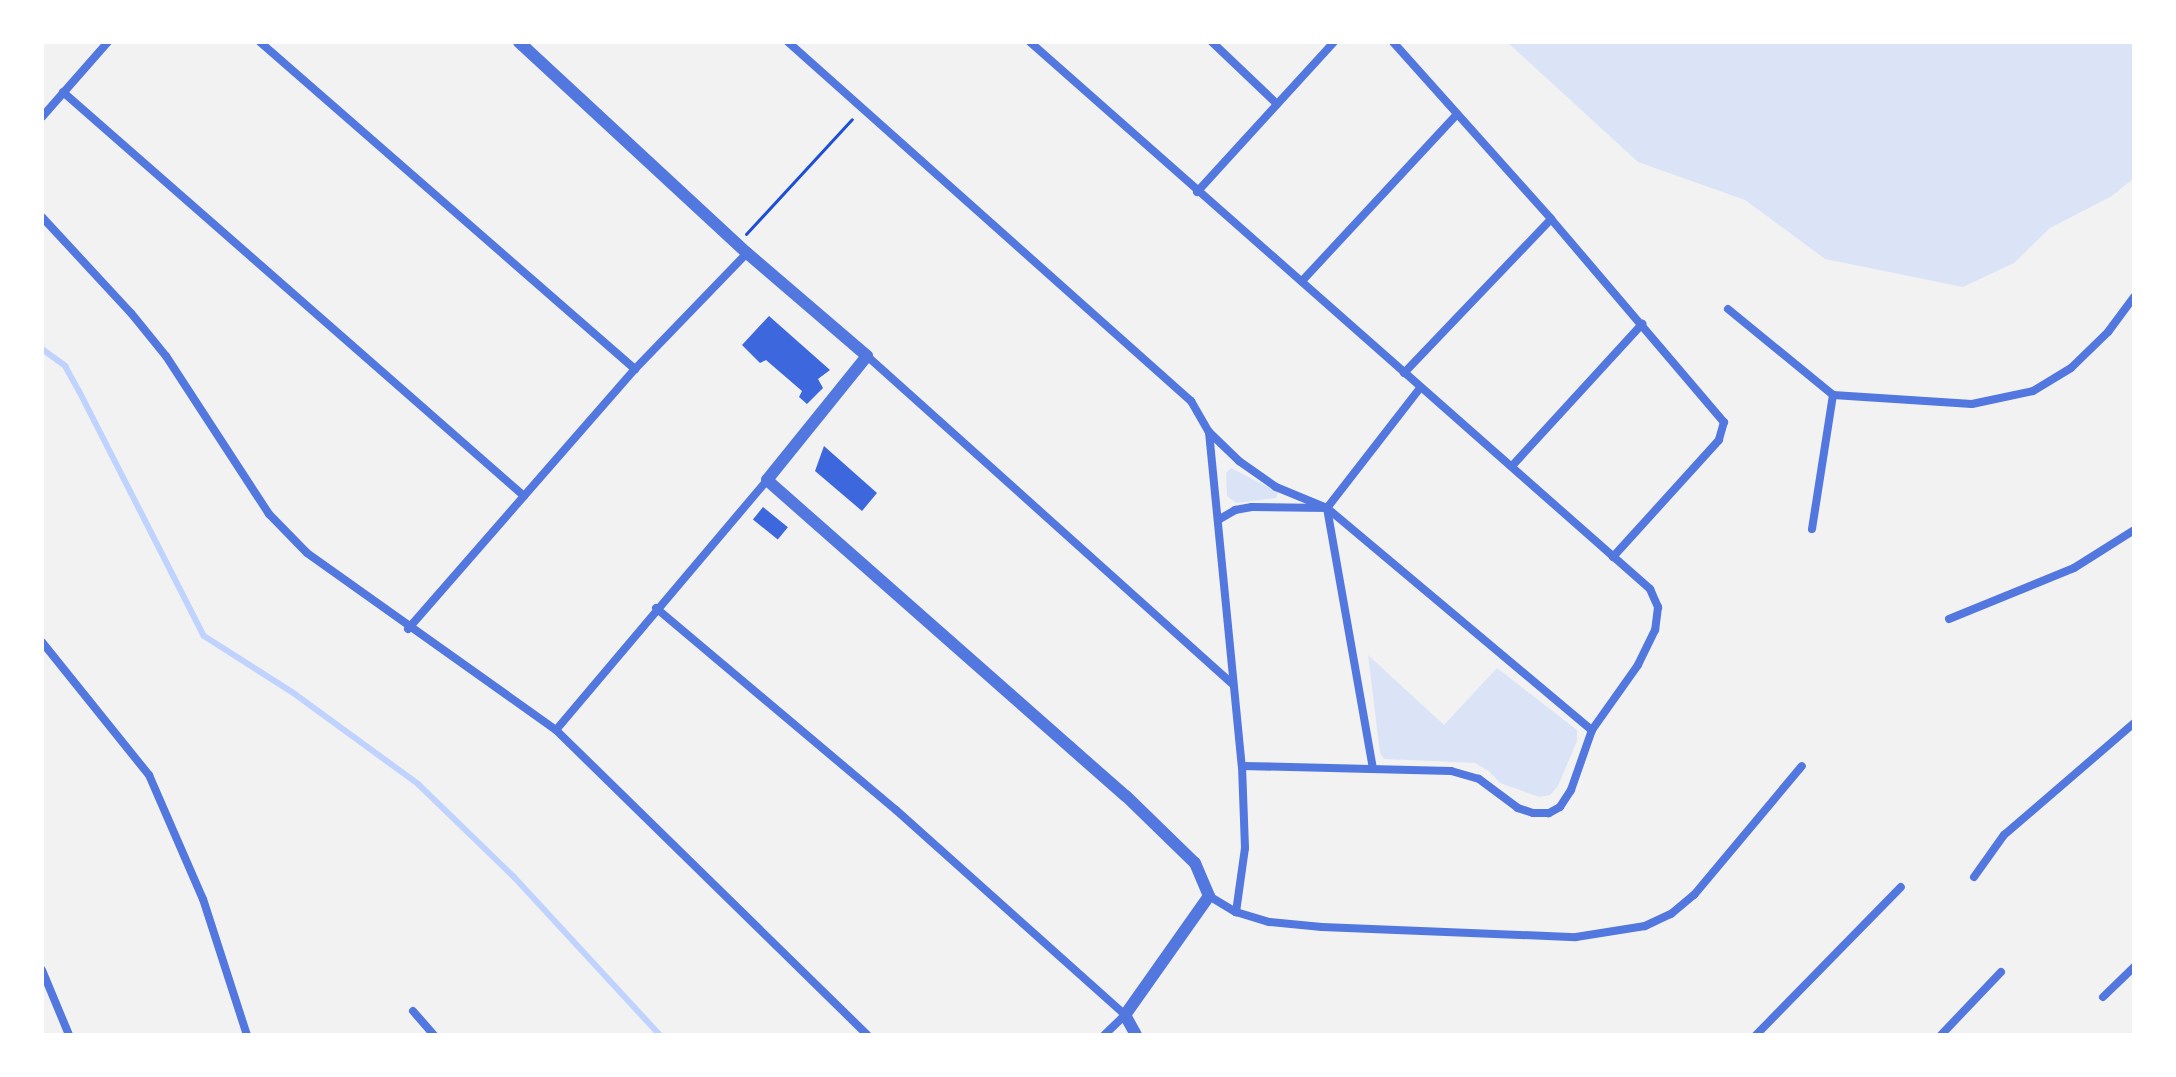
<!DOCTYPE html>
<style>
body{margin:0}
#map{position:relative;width:2176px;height:1077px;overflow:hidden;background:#f2f2f2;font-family:"Times New Roman",serif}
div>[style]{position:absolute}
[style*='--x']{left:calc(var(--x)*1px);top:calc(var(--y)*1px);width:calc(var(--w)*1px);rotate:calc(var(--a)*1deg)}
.green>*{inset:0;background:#dbe4f7}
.stream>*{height:6px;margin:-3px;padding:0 3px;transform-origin:3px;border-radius:3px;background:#bfd3fe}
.building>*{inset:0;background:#3d67dc;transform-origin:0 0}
.path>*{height:3px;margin:-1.5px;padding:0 1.5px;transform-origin:1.5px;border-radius:1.5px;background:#1d4ed8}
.minor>*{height:8px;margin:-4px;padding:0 4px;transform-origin:4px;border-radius:4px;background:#5277de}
.tertiary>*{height:12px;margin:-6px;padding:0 6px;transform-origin:6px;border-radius:6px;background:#5277de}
span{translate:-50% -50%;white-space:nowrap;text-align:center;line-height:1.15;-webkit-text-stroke:6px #fff;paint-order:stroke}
.frame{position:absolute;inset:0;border:44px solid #fff;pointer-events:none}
</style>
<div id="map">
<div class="green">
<div style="clip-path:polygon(1507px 42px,2134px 42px,2134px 178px,2112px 196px,2050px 228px,2014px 263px,1963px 287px,1825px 259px,1745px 200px,1638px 162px)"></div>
<div style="clip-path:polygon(1231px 468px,1278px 492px,1276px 498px,1236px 503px,1227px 496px,1226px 473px)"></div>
<div style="clip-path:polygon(1368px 655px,1444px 725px,1497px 668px,1577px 730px,1577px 741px,1558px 786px,1550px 795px,1539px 797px,1500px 783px,1489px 771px,1475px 763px,1384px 759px,1380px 753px)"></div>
</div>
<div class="stream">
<div style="--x:42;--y:349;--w:29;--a:36"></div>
<div style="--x:65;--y:366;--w:29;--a:61"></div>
<div style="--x:79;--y:391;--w:275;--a:63"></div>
<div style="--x:204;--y:636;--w:104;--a:32.5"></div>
<div style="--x:292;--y:692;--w:156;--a:36.1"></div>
<div style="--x:418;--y:784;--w:134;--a:44.1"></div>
<div style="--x:514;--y:877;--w:215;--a:47.3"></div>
</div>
<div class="building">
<div style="clip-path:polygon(769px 316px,830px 370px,818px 379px,823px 388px,807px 404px,799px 397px,802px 391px,766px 360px,760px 363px,742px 345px)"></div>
<div style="clip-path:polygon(824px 446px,877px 493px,862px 511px,815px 471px)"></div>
<div style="left:763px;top:507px;width:32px;height:16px;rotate:39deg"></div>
</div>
<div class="path">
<div style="--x:746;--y:234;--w:156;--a:-47.3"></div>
</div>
<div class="minor">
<div style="--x:260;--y:42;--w:498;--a:41.1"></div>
<div style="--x:788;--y:42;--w:540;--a:41.7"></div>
<div style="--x:1191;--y:401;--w:36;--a:60"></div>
<div style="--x:1209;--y:432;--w:336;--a:84.4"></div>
<div style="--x:1242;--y:766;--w:82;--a:87.9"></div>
<div style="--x:1245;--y:848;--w:65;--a:98"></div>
<div style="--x:1030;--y:42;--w:827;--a:41.42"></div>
<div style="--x:1650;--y:589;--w:20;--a:66"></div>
<div style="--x:1658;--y:607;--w:23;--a:97"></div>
<div style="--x:1655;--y:630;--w:39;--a:116"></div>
<div style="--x:1638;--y:665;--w:80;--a:125.3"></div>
<div style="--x:1592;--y:730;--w:64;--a:109.3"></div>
<div style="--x:1571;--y:790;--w:20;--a:123"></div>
<div style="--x:1560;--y:807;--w:13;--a:151"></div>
<div style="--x:1549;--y:813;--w:16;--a:180"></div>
<div style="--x:1533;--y:813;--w:16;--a:-162"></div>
<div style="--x:1518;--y:808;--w:49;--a:-143.4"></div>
<div style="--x:1479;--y:779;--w:29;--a:-164"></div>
<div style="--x:1451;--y:771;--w:209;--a:-178.6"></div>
<div style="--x:1212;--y:42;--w:90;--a:43.6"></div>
<div style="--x:1393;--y:42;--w:237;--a:48.2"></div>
<div style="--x:1551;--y:219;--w:267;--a:49.6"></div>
<div style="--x:1724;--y:422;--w:19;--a:106"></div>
<div style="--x:1719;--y:440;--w:158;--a:132.2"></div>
<div style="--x:63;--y:92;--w:613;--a:41.23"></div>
<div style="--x:42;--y:117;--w:100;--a:-48.7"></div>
<div style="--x:1197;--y:192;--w:203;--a:-47.6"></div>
<div style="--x:42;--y:217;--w:131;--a:47.2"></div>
<div style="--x:131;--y:313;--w:55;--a:50.9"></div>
<div style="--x:166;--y:356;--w:189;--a:56.9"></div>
<div style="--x:269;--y:514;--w:54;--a:45.7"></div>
<div style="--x:307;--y:553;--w:305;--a:35.4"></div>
<div style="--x:556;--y:730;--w:436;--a:44.4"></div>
<div style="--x:1302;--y:281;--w:228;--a:-47.1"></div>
<div style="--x:1728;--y:309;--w:136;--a:39.3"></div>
<div style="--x:1833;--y:395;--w:139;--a:3.7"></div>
<div style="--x:1972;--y:404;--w:62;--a:-12"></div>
<div style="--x:2033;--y:391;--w:44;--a:-31.2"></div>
<div style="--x:2071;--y:368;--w:52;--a:-44.2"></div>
<div style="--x:2108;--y:332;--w:44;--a:-53.4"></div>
<div style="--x:867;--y:356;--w:491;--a:41.9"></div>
<div style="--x:1404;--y:373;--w:213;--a:-46.3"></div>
<div style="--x:1209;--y:432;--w:42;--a:44"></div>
<div style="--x:1239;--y:461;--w:45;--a:35.1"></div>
<div style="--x:1276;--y:487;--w:55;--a:22.4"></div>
<div style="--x:1327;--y:508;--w:346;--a:40"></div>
<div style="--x:1512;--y:466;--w:193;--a:-47.5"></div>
<div style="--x:1327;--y:508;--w:152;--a:-52.2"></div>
<div style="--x:1218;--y:520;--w:20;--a:-30"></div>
<div style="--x:1235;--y:510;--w:17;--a:-10"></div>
<div style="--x:1252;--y:507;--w:75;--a:0.8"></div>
<div style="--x:1327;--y:508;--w:264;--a:80"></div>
<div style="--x:1812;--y:529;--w:136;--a:-81.1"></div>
<div style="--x:656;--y:608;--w:314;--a:40.1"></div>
<div style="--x:896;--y:810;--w:307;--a:41.8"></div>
<div style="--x:1125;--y:1015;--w:29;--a:136"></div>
<div style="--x:1949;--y:619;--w:135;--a:-22.2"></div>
<div style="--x:2074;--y:568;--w:71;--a:-32.3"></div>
<div style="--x:408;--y:629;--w:345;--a:-48.9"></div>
<div style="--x:635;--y:369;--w:161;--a:-46"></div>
<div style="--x:42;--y:642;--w:171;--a:51.2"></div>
<div style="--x:149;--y:775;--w:135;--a:66.5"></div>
<div style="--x:203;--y:899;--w:143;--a:72.1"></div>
<div style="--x:556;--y:730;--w:327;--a:-49.8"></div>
<div style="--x:1974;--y:877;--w:52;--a:-54.5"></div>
<div style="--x:2004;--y:835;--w:172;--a:-40.7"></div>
<div style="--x:1209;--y:896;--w:31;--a:31"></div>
<div style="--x:1236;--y:912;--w:34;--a:17"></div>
<div style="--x:1269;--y:922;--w:53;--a:5.4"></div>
<div style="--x:1322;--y:927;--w:254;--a:2.3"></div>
<div style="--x:1576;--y:937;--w:70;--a:-9.1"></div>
<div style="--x:1645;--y:926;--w:29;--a:-25"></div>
<div style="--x:1671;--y:914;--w:30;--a:-40"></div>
<div style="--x:1694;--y:895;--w:168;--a:-50.1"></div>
<div style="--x:42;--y:970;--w:70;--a:67.4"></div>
<div style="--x:2103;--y:997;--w:43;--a:-44.1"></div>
<div style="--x:413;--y:1011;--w:32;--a:49"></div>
<div style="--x:1756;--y:1035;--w:207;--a:-45.6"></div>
<div style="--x:1941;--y:1035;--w:87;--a:-46.4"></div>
</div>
<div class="tertiary">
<div style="--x:519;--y:42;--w:311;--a:42.8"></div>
<div style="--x:747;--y:253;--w:158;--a:40.6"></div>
<div style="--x:867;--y:356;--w:159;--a:128.9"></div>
<div style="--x:767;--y:480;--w:478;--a:41.4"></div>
<div style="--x:1126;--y:796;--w:96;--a:44.2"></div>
<div style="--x:1195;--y:863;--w:36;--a:67"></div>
<div style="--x:1209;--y:896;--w:146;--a:125.2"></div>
<div style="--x:1125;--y:1015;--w:23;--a:61"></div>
</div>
<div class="frame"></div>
</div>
